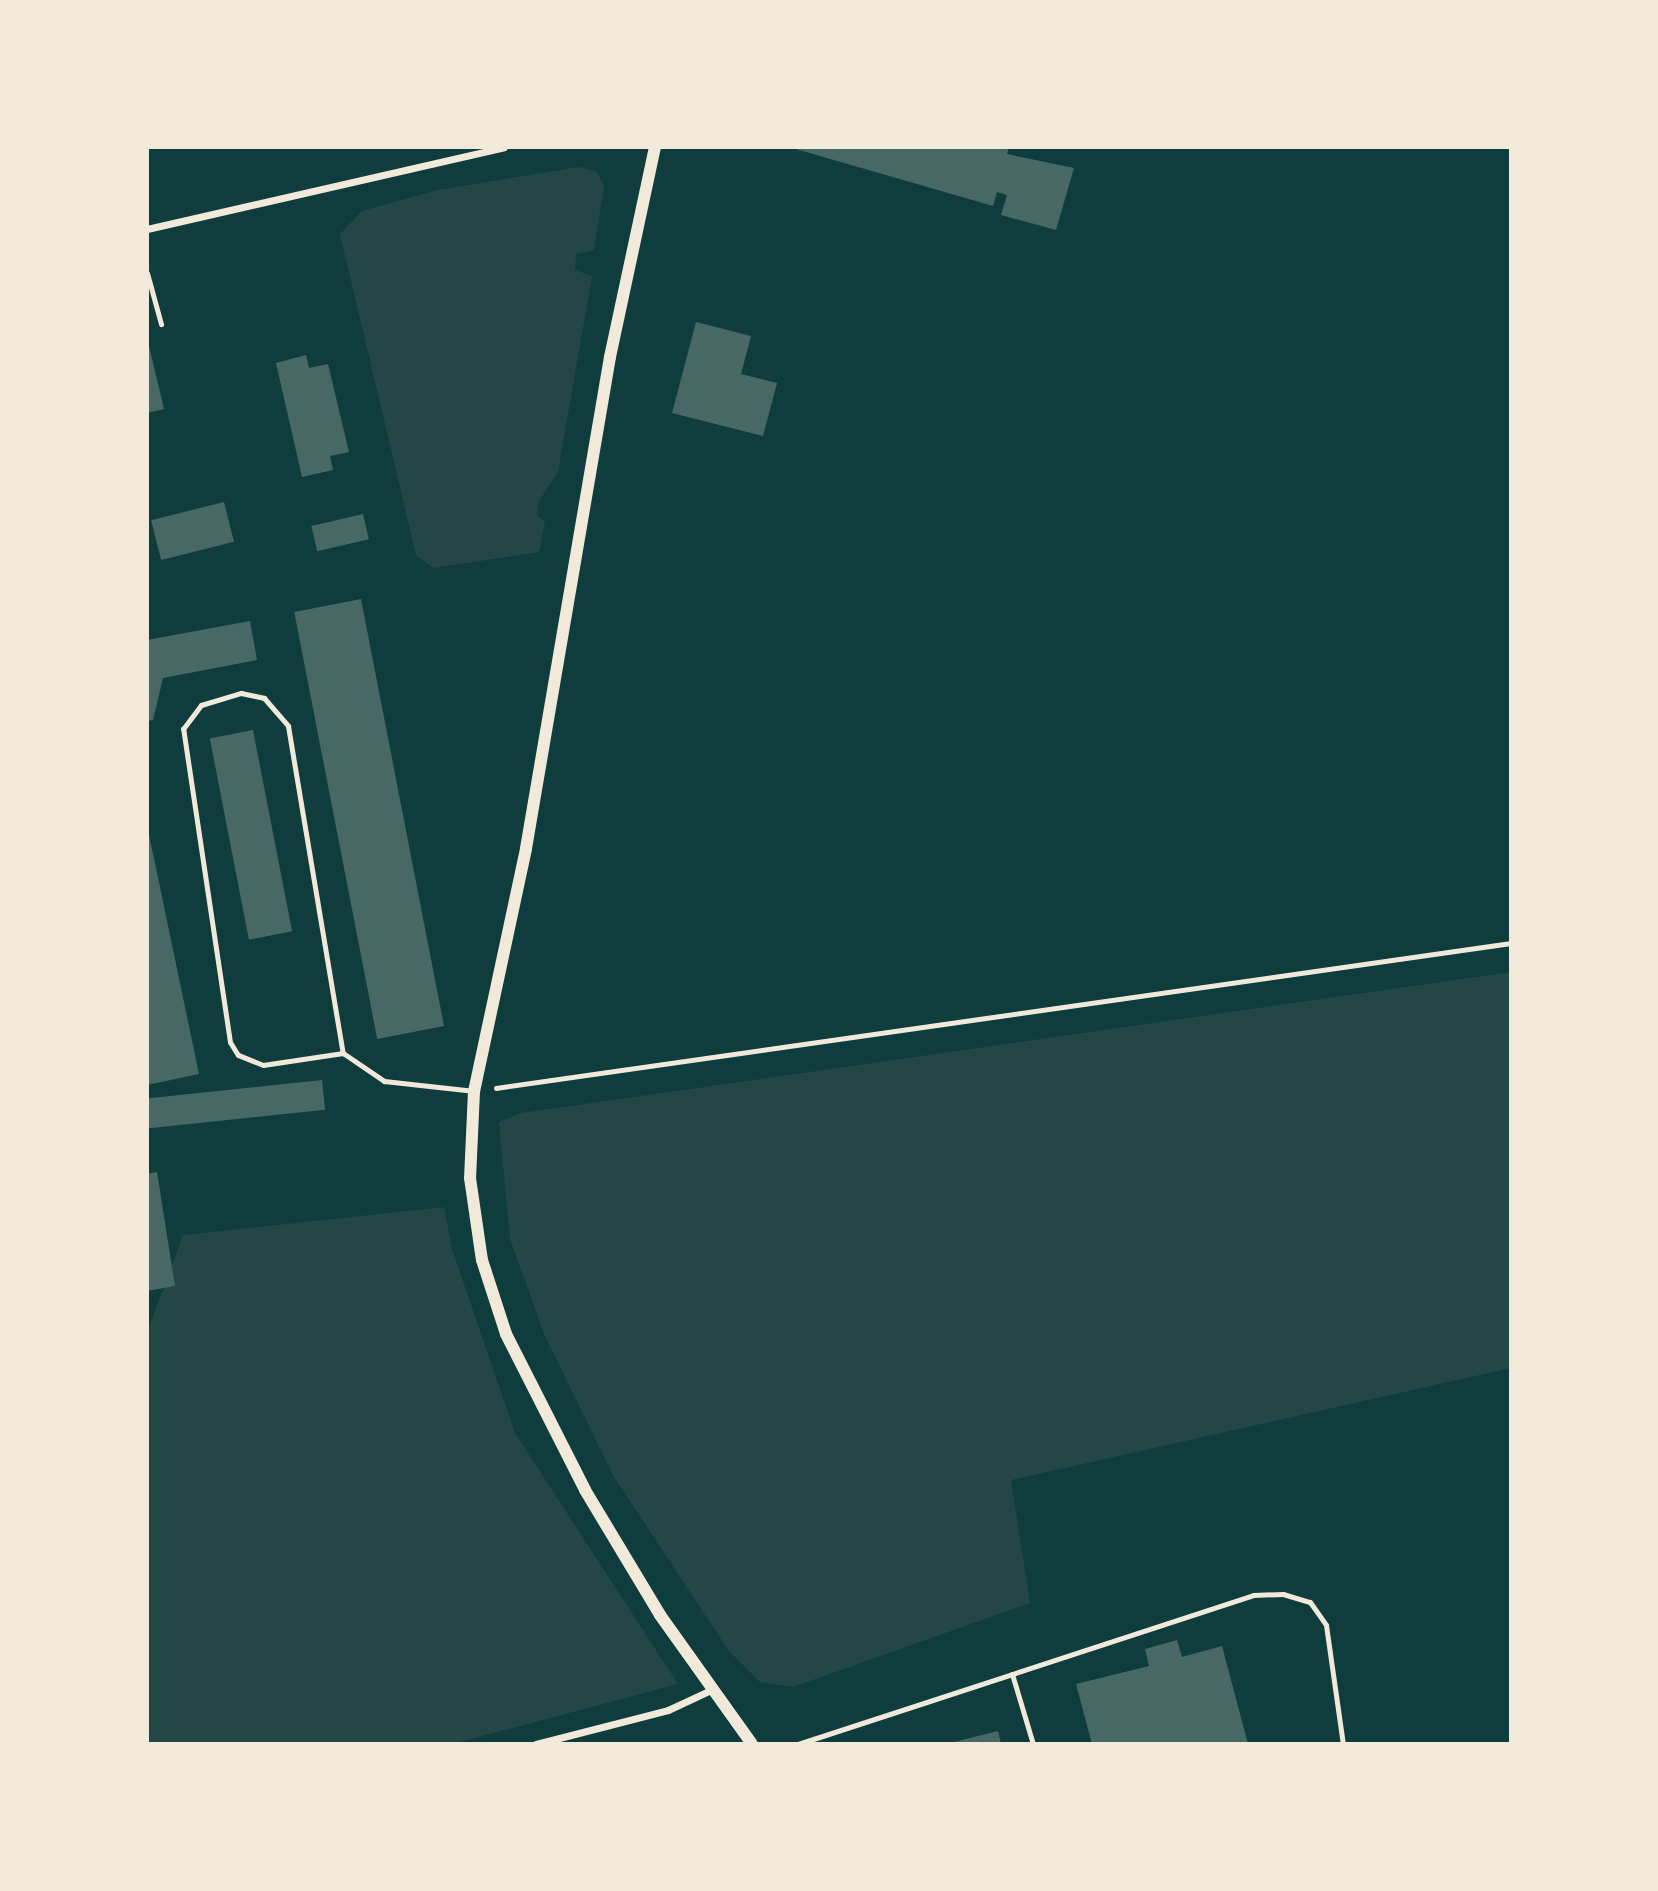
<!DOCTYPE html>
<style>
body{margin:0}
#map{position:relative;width:1658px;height:1891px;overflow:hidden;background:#0f3d3e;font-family:"IBM Plex Sans",sans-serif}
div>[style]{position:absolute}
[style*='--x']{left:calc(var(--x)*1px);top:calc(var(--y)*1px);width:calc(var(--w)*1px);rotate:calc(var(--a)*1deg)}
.green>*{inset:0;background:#244646}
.building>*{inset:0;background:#486865;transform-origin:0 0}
.path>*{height:4.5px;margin:-2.25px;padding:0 2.25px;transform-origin:2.25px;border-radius:2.25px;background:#f1e9da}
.service>*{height:5px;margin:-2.5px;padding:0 2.5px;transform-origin:2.5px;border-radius:2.5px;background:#f1e9da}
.minor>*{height:7px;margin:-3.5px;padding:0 3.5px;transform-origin:3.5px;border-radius:3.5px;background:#f1e9da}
.tertiary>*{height:12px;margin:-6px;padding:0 6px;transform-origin:6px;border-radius:6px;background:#f1e9da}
span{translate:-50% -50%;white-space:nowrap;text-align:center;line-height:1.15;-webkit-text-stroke:7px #f1e9da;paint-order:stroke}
.frame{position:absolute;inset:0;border:149px solid #f1e9da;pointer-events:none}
</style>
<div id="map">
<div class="green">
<div style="clip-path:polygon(579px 167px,597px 172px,604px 185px,594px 250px,576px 254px,575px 270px,592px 276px,558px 472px,539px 501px,537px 515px,545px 522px,539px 552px,433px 568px,416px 555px,340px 234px,362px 211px,437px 190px)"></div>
<div style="clip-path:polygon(1511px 972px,1511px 1368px,1011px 1480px,1030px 1603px,793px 1687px,760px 1682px,729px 1651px,614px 1477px,544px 1334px,510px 1239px,499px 1122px,521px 1113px)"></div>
<div style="clip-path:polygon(444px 1207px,452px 1249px,515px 1433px,678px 1684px,452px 1744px,147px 1744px,147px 1333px,183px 1235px)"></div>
</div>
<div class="building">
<div style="clip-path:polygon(789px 147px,1009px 147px,1007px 154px,1074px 168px,1056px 230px,1001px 215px,1007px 195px,997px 192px,993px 206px)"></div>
<div style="clip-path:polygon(696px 322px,751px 336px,741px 374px,777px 383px,763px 436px,672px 413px)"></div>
<div style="clip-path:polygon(148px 342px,164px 409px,147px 413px,147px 343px)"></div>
<div style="clip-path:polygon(306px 355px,309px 368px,328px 364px,349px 452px,330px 456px,333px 470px,302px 477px,276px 363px)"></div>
<div style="left:224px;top:502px;width:41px;height:75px;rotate:76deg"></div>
<div style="left:363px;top:514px;width:26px;height:53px;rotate:77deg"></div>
<div style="left:361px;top:599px;width:435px;height:68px;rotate:79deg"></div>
<div style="clip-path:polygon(250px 621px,257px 660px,163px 678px,153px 720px,147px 721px,147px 640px)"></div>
<div style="left:253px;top:730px;width:205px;height:44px;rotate:79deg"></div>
<div style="clip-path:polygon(147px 825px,199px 1074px,147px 1085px)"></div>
<div style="left:322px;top:1080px;width:30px;height:177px;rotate:84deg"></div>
<div style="clip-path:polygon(157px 1172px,175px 1286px,147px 1291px,147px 1174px)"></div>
<div style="clip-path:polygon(1177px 1640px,1182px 1657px,1222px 1646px,1248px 1744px,1092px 1744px,1076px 1684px,1149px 1666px,1145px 1649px)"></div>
<div style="clip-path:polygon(998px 1731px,1001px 1744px,950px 1744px,950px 1743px)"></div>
</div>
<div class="path">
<div style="--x:496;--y:1088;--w:1025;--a:-8.13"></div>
</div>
<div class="service">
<div style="--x:147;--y:273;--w:53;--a:74.6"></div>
<div style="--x:343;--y:1053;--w:81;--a:171.5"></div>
<div style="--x:263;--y:1065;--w:27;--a:-158"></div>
<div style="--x:238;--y:1055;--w:15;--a:-122"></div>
<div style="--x:230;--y:1042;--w:317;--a:-98.5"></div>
<div style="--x:183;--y:729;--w:30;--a:-53"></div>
<div style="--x:201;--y:705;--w:42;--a:-16.7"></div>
<div style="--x:241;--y:693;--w:24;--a:12"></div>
<div style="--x:264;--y:698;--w:37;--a:49"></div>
<div style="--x:288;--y:726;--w:332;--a:80.5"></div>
<div style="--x:343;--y:1053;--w:50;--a:34.3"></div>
<div style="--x:384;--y:1081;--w:91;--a:6.3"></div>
<div style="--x:1012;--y:1674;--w:73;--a:73.3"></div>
<div style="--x:798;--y:1744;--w:479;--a:-18.1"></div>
<div style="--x:1253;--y:1595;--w:30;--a:-2"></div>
<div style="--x:1283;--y:1594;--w:28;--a:17"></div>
<div style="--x:1310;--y:1602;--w:28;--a:55"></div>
<div style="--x:1326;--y:1625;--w:120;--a:81.9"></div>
</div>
<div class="minor">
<div style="--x:147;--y:229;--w:366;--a:-12.9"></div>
<div style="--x:536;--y:1744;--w:136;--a:-14.4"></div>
<div style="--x:668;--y:1710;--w:50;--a:-25"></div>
</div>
<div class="tertiary">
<div style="--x:655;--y:147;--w:215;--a:102.1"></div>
<div style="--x:610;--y:357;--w:499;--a:99.7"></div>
<div style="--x:526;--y:849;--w:248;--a:102.1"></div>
<div style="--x:474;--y:1091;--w:87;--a:92.6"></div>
<div style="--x:470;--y:1178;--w:83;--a:81.7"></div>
<div style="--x:482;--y:1260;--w:78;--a:72"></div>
<div style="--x:506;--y:1334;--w:175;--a:63.1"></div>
<div style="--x:585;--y:1490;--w:146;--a:59"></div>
<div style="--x:660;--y:1615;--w:158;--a:54.5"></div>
</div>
<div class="frame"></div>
</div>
